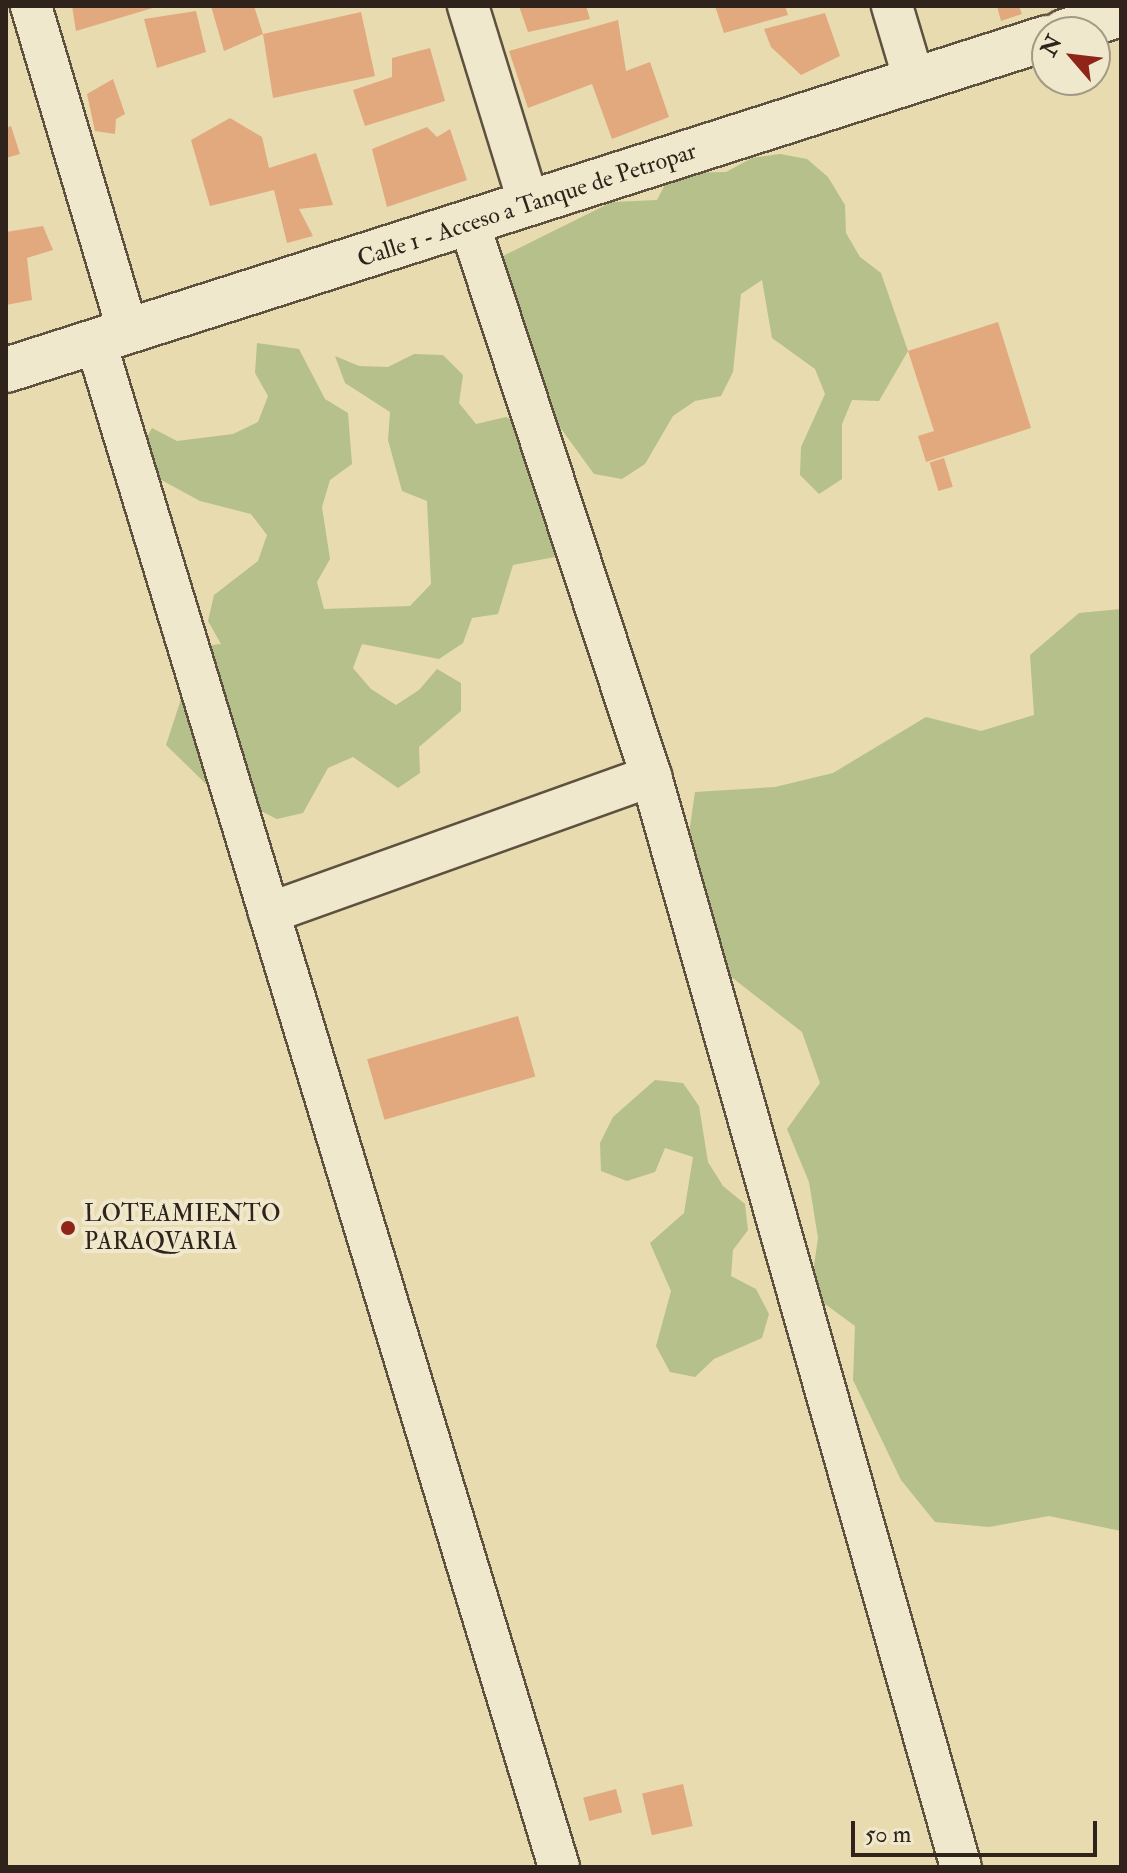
<!DOCTYPE html>
<style>
body{margin:0}
#map{position:relative;width:1127px;height:1873px;overflow:hidden;background:#e8dbb0;font-family:"IM FELL Double Pica",serif}
div>[style]{position:absolute}
[style*='--x']{left:calc(var(--x)*1px);top:calc(var(--y)*1px);width:calc(var(--w)*1px);rotate:calc(var(--a)*1deg)}
.green>*{inset:0;background:#b5c08b}
.building>*{inset:0;background:#e1a97d;transform-origin:0 0}
.roads{filter:drop-shadow(2px 0 #5e5140) drop-shadow(-2px 0 #5e5140) drop-shadow(0 2px #5e5140) drop-shadow(0 -2px #5e5140)}
.street>*{height:40px;margin:-20px;padding:0 20px;transform-origin:20px;border-radius:20px;background:#f0e8cc}
.secondary>*{height:44px;margin:-22px;padding:0 22px;transform-origin:22px;border-radius:22px;background:#f0e8cc}
.dots>*{width:22px;height:22px;translate:-50% -50%;box-sizing:border-box;border:4px solid #f0e8cc;border-radius:50%}
span{translate:-50% -50%;white-space:nowrap;text-align:center;line-height:1.15;-webkit-text-stroke:8px #f0e8cc;paint-order:stroke}
.street-label{font-size:24px;color:#30231b}
.poi-label{font-size:24px;color:#30231b}
.left{translate:0 -50%;text-align:left}
.frame{position:absolute;inset:0;border:8px solid #30231b;pointer-events:none}
.north{position:absolute;left:1031px;top:16px;width:80px;height:80px;box-sizing:border-box;background:#f0e8cc;border:2px solid #a39985;border-radius:50%;rotate:298deg;font-size:22px;font-weight:700;line-height:32px;text-align:center;color:#30231b}
.north::after{content:'';display:block;margin:auto;width:28px;height:36px;background:#8f2418;clip-path:polygon(50% 0,100% 100%,50% 72%,0 100%)}
.scale{position:absolute;left:851px;top:1821px;width:246px;height:36px;box-sizing:border-box;border:4px solid #30231b;border-top:0;padding-left:10px;font-size:24px;line-height:28px;white-space:nowrap;color:#30231b;-webkit-text-stroke:6px #f0e8cc;paint-order:stroke}
</style>
<div id="map">
<div class="green">
<div style="clip-path:polygon(780px 154px,807px 159px,828px 177px,845px 205px,846px 233px,860px 257px,881px 273px,908px 351px,879px 401px,852px 400px,842px 424px,842px 479px,819px 494px,800px 475px,801px 447px,825px 394px,815px 369px,772px 338px,762px 280px,741px 294px,733px 372px,721px 396px,695px 401px,673px 416px,645px 464px,622px 479px,594px 474px,543px 404px,490px 283px,503px 256px,612px 202px,657px 200px,671px 173px,726px 172px,752px 158px)"></div>
<div style="clip-path:polygon(257px 343px,299px 349px,325px 399px,348px 413px,352px 464px,330px 480px,322px 507px,330px 559px,317px 582px,324px 609px,410px 606px,431px 584px,427px 501px,402px 491px,388px 440px,390px 412px,345px 383px,335px 356px,359px 366px,388px 367px,414px 354px,443px 355px,463px 375px,459px 403px,476px 424px,506px 417px,532px 430px,565px 555px,513px 565px,498px 614px,472px 618px,463px 643px,439px 659px,362px 644px,353px 668px,371px 689px,396px 705px,419px 690px,437px 669px,461px 683px,461px 711px,419px 747px,420px 773px,398px 788px,353px 757px,328px 768px,303px 813px,277px 819px,205px 783px,166px 745px,185px 687px,171px 663px,193px 647px,221px 644px,208px 621px,214px 595px,258px 561px,267px 535px,251px 514px,200px 501px,154px 476px,138px 453px,152px 428px,177px 441px,233px 434px,258px 422px,268px 396px,255px 373px)"></div>
<div style="clip-path:polygon(1121px 609px,1121px 1531px,1049px 1516px,989px 1527px,935px 1522px,901px 1480px,853px 1380px,855px 1326px,810px 1293px,818px 1238px,809px 1182px,787px 1129px,820px 1083px,802px 1032px,716px 965px,686px 854px,695px 792px,775px 787px,833px 773px,926px 717px,981px 731px,1034px 715px,1030px 655px,1079px 613px)"></div>
<div style="clip-path:polygon(655px 1080px,683px 1083px,699px 1106px,708px 1162px,723px 1186px,745px 1204px,748px 1230px,733px 1250px,731px 1276px,756px 1289px,769px 1314px,762px 1338px,714px 1359px,695px 1377px,670px 1372px,656px 1346px,671px 1291px,650px 1243px,684px 1213px,693px 1157px,665px 1148px,655px 1172px,627px 1181px,601px 1171px,600px 1143px,613px 1117px)"></div>
</div>
<div class="building">
<div style="clip-path:polygon(72px 6px,156px 6px,156px 7px,76px 31px)"></div>
<div style="clip-path:polygon(211px 6px,254px 6px,263px 34px,361px 12px,375px 76px,273px 98px,263px 34px,224px 51px)"></div>
<div style="clip-path:polygon(519px 6px,586px 6px,590px 19px,528px 32px)"></div>
<div style="clip-path:polygon(715px 6px,785px 6px,788px 15px,724px 33px)"></div>
<div style="clip-path:polygon(997px 6px,1019px 6px,1022px 14px,1001px 21px)"></div>
<div style="clip-path:polygon(196px 11px,206px 52px,157px 68px,144px 19px)"></div>
<div style="clip-path:polygon(825px 13px,840px 56px,801px 75px,771px 47px,764px 29px)"></div>
<div style="clip-path:polygon(618px 20px,626px 71px,650px 62px,669px 117px,612px 139px,592px 84px,528px 108px,509px 51px)"></div>
<div style="clip-path:polygon(430px 48px,445px 101px,365px 126px,353px 90px,392px 77px,392px 58px)"></div>
<div style="clip-path:polygon(113px 79px,125px 114px,116px 119px,115px 134px,95px 131px,87px 94px)"></div>
<div style="clip-path:polygon(230px 118px,262px 137px,269px 168px,316px 153px,333px 205px,299px 209px,313px 236px,287px 243px,274px 190px,210px 206px,191px 140px)"></div>
<div style="clip-path:polygon(11px 126px,20px 154px,6px 158px,6px 128px)"></div>
<div style="clip-path:polygon(427px 127px,437px 137px,450px 129px,467px 180px,387px 207px,372px 149px)"></div>
<div style="clip-path:polygon(43px 226px,53px 250px,27px 258px,32px 300px,6px 305px,6px 232px)"></div>
<div style="clip-path:polygon(998px 322px,1031px 428px,926px 462px,918px 436px,934px 431px,908px 351px)"></div>
<div style="left:944px;top:458px;width:30px;height:15px;rotate:73deg"></div>
<div style="left:518px;top:1016px;width:63px;height:157px;rotate:74deg"></div>
<div style="left:683px;top:1784px;width:43px;height:42px;rotate:77deg"></div>
<div style="left:616px;top:1789px;width:24px;height:34px;rotate:75deg"></div>
</div>
<div class="roads">
<div class="street">
<div style="--x:31;--y:6;--w:340;--a:73.4"></div>
<div style="--x:468;--y:6;--w:207;--a:72.9"></div>
<div style="--x:892;--y:6;--w:77;--a:73.4"></div>
<div style="--x:469;--y:223;--w:582;--a:71.78"></div>
<div style="--x:651;--y:776;--w:1134;--a:74.14"></div>
<div style="--x:96;--y:343;--w:1593;--a:73.1"></div>
<div style="--x:269;--y:913;--w:406;--a:-19.7"></div>
</div>
<div class="secondary">
<div style="--x:1064;--y:32;--w:60;--a:-17.5"></div>
<div style="--x:6;--y:370;--w:1093;--a:-17.69"></div>
</div>
</div>
<div class="dots">
<div style="left:68px;top:1228px;background:#8f2418"></div>
</div>
<div class="street-label">
<span style="left:527px;top:205px;rotate:-18deg">Calle 1 - Acceso a Tanque de Petropar</span>
</div>
<div class="poi-label">
<span class="left" style="left:84px;top:1228px">LOTEAMIENTO<br>PARAQVARIA</span>
</div>
<div class="frame"></div>
<div class="north">N</div>
<div class="scale">50 m</div>
</div>
